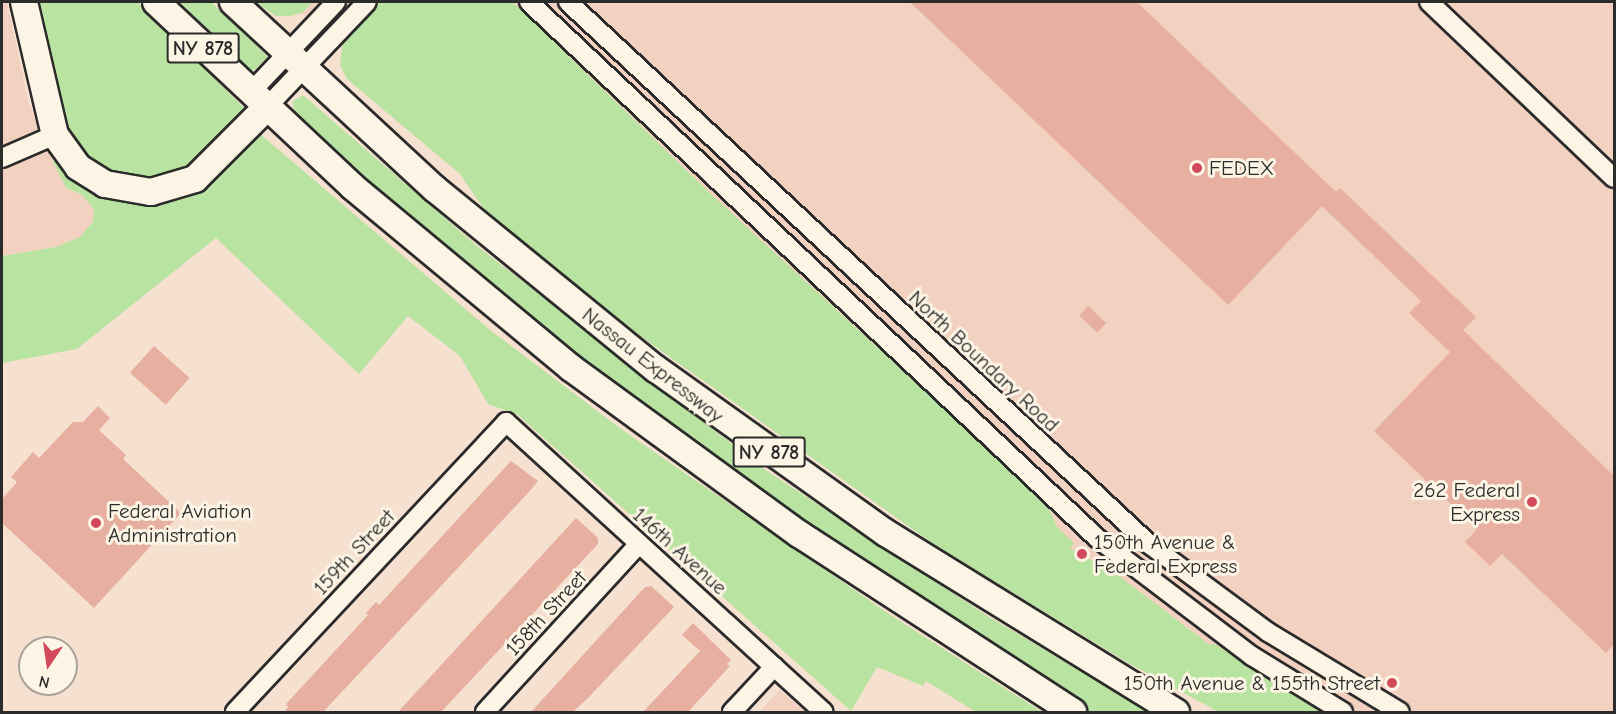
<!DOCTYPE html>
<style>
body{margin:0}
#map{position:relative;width:1616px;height:714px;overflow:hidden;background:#f6e0d0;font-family:"Comic Neue",sans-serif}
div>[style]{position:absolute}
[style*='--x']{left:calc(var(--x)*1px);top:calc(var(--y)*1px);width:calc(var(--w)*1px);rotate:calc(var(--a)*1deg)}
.built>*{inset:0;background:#f2d1c1}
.green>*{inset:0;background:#b9e3a0}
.building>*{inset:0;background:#e7af9f;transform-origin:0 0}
.roads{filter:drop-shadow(2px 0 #2b2b2b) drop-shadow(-2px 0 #2b2b2b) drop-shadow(0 2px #2b2b2b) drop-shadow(0 -2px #2b2b2b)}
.minor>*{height:18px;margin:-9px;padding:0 9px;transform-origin:9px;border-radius:9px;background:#fcf5e5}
.highway>*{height:26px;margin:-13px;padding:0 13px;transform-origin:13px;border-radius:13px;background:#fcf5e5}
.dots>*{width:16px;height:16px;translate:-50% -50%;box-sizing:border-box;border:3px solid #fcf5e5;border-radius:50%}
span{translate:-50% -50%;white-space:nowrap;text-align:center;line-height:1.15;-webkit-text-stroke:6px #fcf5e5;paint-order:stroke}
.shield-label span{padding:2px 4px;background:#fcf5e5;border:2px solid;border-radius:4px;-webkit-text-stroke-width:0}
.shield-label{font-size:20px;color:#2b2b2b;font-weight:700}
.poi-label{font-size:21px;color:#2b2b2b}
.left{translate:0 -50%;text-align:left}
.right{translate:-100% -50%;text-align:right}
.street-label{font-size:21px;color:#2b2b2b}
.frame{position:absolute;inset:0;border:3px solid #2b2b2b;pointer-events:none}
.north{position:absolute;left:18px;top:636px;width:60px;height:60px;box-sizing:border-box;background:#fcf5e5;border:2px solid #a8a49b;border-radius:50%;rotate:193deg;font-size:16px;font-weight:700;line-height:24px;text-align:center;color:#2b2b2b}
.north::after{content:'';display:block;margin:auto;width:21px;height:27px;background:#d1495b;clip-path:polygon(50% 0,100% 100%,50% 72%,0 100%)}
</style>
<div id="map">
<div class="built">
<div style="clip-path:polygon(2px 2px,7px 2px,28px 101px,52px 160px,66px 188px,81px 194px,94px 209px,93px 222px,80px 237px,56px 247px,2px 256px)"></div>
<div style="clip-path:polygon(290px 2px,1614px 2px,1614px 712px,1261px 712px,384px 88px)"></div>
<div style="clip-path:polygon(780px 690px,805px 712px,759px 712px)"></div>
</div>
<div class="green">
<div style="clip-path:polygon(32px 2px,137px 2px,247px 111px,178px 179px,137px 183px,104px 177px,83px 156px,59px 109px)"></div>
<div style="clip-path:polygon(180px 2px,211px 2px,268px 57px,252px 72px)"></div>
<div style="clip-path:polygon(255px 2px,313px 2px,302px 13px,290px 16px,276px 16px)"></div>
<div style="clip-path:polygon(378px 2px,513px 2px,711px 194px,1047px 504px,1057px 527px,1074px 543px,1070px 548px,1119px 576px,1210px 645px,1213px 643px,1321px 712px,1219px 712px,1130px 664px,935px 545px,602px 309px,488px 215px,460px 174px,347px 79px,340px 65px,343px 40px)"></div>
<div style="clip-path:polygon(303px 95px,477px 246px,764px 469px,986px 615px,1149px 712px,1090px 712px,876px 574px,572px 354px,447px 253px,295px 113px,292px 102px)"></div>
<div style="clip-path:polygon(259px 133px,490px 330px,621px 429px,892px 616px,1042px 712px,976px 712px,926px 681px,923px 686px,877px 667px,851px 711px,518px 415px,488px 404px,460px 356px,408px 316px,359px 374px,216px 238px,77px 349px,2px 363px,2px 256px,56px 247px,80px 237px,93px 222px,94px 209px,81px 194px,66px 188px,52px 160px,110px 195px,176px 199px,220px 171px)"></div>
</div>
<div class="building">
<div style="clip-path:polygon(910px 2px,1137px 2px,1336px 192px,1340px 188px,1476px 317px,1463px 330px,1614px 476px,1614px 644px,1606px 653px,1502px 554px,1490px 566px,1465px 542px,1477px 529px,1374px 431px,1450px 352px,1409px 313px,1421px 301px,1322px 206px,1228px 305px)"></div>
<div style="left:1088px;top:306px;width:25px;height:13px;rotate:43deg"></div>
<div style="left:154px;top:346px;width:48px;height:36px;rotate:42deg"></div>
<div style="clip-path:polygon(98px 406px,110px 418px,99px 430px,126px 455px,123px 459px,181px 513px,94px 608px,2px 523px,2px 499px,17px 482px,11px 477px,33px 452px,39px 458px,73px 422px,83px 422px)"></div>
<div style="clip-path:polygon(511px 461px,538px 481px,528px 493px,323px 712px,284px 712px,288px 707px,286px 704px,368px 615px,366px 613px,376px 602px,379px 605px)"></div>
<div style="clip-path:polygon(576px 518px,598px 538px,598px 544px,441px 712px,398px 712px)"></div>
<div style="clip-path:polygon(651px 586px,674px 607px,588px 698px,573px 712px,531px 712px,645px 587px)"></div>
<div style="clip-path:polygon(693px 623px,731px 660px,727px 664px,730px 666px,688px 712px,643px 712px,700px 651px,682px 635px)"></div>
</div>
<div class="roads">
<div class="minor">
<div style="--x:529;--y:2;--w:781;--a:43.34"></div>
<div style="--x:1097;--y:538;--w:195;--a:37.3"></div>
<div style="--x:1252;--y:656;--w:107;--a:31.6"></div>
<div style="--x:568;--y:2;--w:795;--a:43.01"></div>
<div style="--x:1149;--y:544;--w:148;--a:36.5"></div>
<div style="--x:1268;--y:632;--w:154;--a:31.2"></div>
<div style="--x:1429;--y:2;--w:255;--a:43.6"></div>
<div style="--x:250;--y:93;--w:125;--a:-46.6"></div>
<div style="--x:266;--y:108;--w:146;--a:-46.4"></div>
<div style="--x:2;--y:158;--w:58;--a:-23.5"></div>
<div style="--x:235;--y:712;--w:397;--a:-46.9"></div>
<div style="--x:506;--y:422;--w:430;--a:42.4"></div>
<div style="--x:485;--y:712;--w:228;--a:-47.5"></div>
<div style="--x:732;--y:712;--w:62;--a:-47"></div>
</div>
<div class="highway">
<div style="--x:24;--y:2;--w:137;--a:76.9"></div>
<div style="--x:55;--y:135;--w:39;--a:54"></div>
<div style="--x:78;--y:167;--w:32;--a:32"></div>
<div style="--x:105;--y:184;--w:47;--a:9.9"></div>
<div style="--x:151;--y:192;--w:46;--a:-16.5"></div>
<div style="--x:195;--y:179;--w:100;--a:-45"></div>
<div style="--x:156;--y:2;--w:270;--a:43.2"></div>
<div style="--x:353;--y:187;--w:283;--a:39.7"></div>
<div style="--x:571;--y:368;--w:282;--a:36.1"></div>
<div style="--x:799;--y:534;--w:327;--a:33"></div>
<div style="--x:233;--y:2;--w:275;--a:42.8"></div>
<div style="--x:435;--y:189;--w:285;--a:39.2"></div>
<div style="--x:656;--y:369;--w:282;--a:35.5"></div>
<div style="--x:886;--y:533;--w:341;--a:31.7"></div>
</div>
</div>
<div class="dots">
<div style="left:1197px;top:168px;background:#d1495b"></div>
<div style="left:1532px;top:502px;background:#d1495b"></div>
<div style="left:96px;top:523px;background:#d1495b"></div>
<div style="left:1082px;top:554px;background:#d1495b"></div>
<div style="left:1392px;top:683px;background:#d1495b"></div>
</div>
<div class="shield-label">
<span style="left:203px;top:48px">NY 878</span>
<span style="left:769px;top:452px">NY 878</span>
</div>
<div class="poi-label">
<span class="left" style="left:1209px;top:168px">FEDEX</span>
<span class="right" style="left:1520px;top:502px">262 Federal<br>Express</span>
<span class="left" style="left:108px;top:523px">Federal Aviation<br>Administration</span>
<span class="left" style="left:1094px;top:554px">150th Avenue &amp;<br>Federal Express</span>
<span class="right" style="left:1380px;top:683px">150th Avenue &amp; 155th Street</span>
</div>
<div class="street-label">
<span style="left:984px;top:361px;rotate:43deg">North Boundary Road</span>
<span style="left:653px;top:365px;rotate:38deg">Nassau Expressway</span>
<span style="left:680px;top:551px;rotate:42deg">146th Avenue</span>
<span style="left:354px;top:552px;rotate:-47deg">159th Street</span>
<span style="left:546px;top:613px;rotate:-47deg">158th Street</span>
</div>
<div class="frame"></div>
<div class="north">N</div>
</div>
